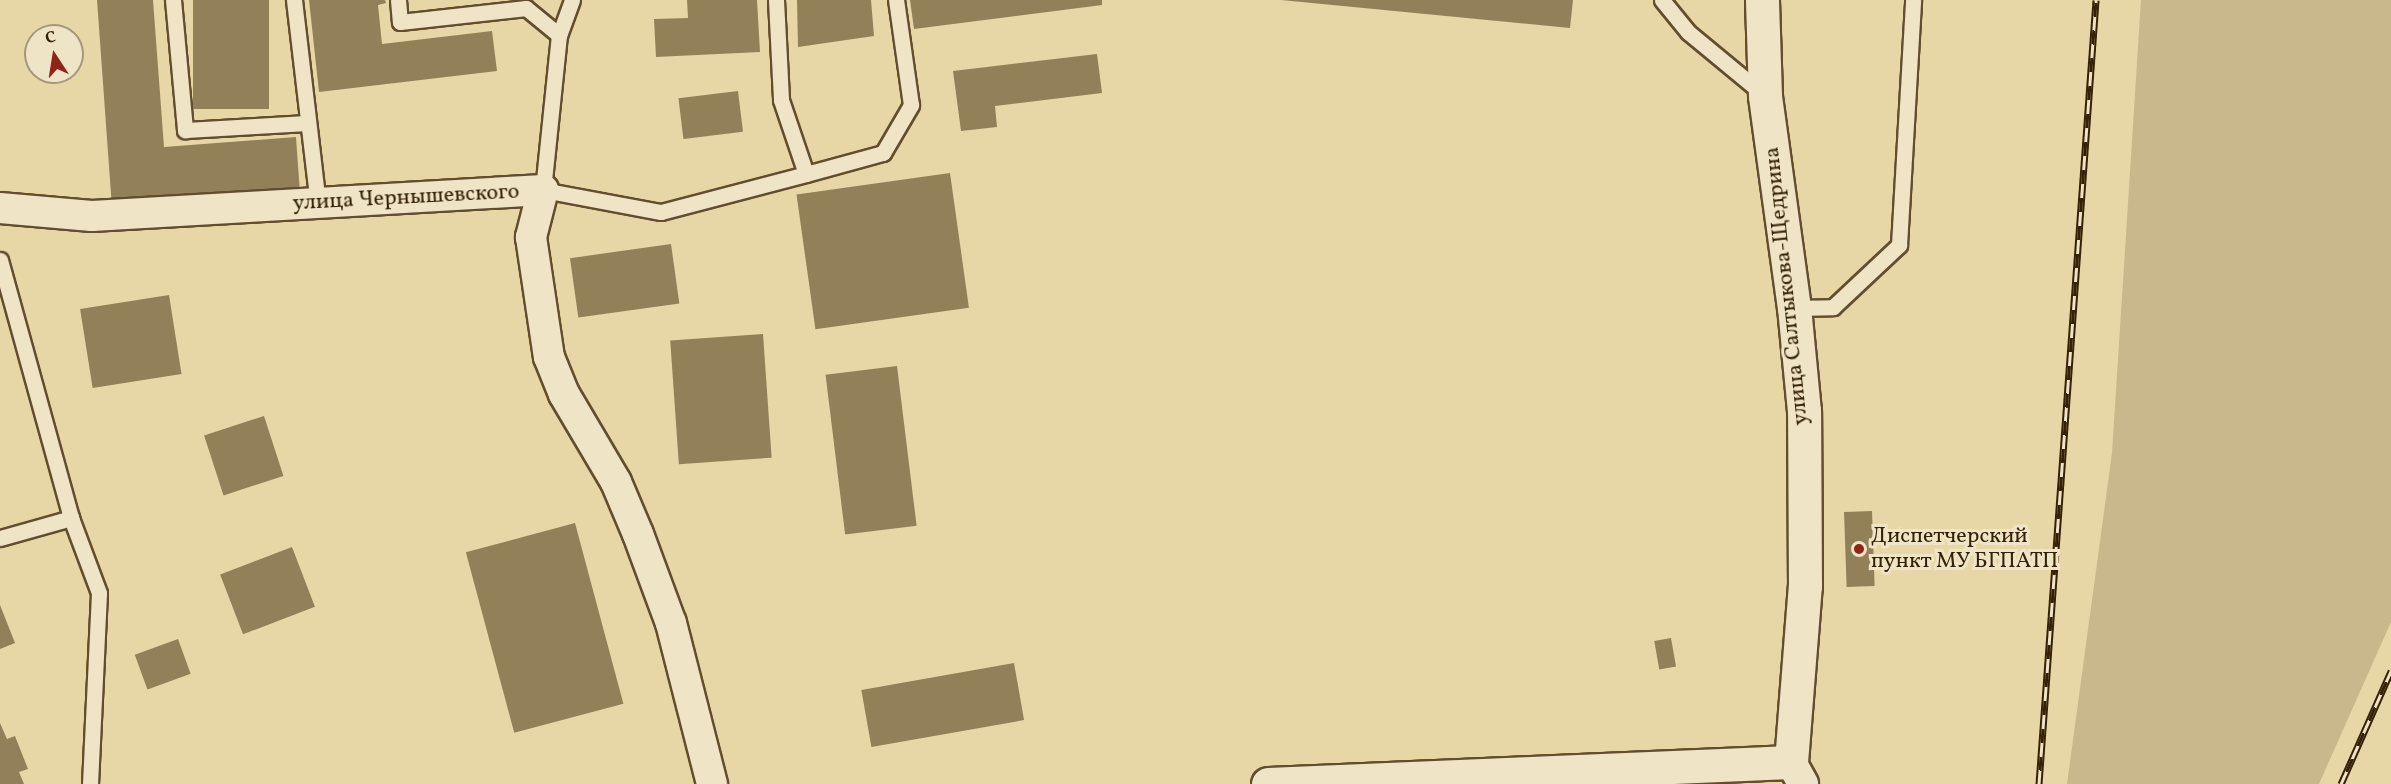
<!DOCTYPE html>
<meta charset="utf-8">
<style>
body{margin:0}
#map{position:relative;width:2391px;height:784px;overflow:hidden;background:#e7d7a7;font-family:Vollkorn,serif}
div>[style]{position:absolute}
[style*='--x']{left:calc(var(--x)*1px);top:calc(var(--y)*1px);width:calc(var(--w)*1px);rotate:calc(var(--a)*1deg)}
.green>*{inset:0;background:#c9b88b}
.building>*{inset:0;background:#928059;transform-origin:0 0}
.roads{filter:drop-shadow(2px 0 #624e2e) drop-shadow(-2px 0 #624e2e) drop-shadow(0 2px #624e2e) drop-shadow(0 -2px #624e2e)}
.lane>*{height:15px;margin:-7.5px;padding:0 7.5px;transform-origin:7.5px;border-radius:7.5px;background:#efe5c6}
.street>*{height:30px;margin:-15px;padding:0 15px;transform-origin:15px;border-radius:15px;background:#efe5c6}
.secondary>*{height:33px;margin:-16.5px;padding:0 16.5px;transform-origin:16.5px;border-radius:16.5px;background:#efe5c6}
.rail>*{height:7px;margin-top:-3.5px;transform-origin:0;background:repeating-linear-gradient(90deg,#efe5c6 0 14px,#352105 0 28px);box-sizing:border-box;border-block:2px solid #352105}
.dots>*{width:16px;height:16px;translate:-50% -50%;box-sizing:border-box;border:3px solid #efe5c6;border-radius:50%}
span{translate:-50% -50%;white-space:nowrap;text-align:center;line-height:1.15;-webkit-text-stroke:6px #efe5c6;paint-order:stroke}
.street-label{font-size:22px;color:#352105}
.poi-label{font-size:22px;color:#352105}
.left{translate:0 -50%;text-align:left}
.north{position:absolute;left:24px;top:24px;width:60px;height:60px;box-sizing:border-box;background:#efe5c6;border:2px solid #a59779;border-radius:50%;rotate:348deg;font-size:16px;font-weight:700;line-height:24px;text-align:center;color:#352105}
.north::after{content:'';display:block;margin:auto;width:21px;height:27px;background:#8f2418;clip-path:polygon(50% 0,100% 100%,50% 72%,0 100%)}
</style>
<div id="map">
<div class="green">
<div style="clip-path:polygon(2141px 0,2391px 0,2391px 622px,2319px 784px,2067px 784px,2112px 453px)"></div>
</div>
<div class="building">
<div style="clip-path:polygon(97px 0,153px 0,164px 147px,296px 137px,300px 193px,112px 208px)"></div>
<div style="left:193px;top:0;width:76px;height:109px"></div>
<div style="clip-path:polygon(309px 0,385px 0,386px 3px,378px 5px,382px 44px,492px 31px,497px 71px,319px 92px)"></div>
<div style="clip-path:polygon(687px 0,757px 0,760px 52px,656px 57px,654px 19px,688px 18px)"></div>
<div style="clip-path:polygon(797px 0,871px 0,874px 36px,798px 47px)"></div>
<div style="clip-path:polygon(910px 0,1102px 0,1102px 5px,914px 29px)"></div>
<div style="clip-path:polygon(1281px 0,1573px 0,1570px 28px)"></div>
<div style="clip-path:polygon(1097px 54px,1102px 93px,995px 106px,997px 127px,961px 131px,953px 71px)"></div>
<div style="left:738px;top:91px;width:41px;height:60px;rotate:83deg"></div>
<div style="left:950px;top:173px;width:136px;height:155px;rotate:82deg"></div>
<div style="left:671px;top:244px;width:60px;height:102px;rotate:82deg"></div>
<div style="left:169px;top:295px;width:80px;height:90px;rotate:81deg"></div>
<div style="left:763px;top:334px;width:124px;height:93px;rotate:86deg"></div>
<div style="left:897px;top:366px;width:161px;height:72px;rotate:83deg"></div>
<div style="left:264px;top:416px;width:63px;height:63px;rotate:72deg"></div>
<div style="left:1872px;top:511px;width:75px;height:28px;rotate:88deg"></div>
<div style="left:575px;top:523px;width:187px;height:113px;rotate:75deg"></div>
<div style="left:292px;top:547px;width:64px;height:77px;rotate:69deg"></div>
<div style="clip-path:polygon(0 605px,15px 643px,0 649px)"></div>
<div style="left:1671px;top:638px;width:29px;height:17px;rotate:80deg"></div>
<div style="left:178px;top:639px;width:37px;height:46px;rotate:70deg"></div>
<div style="left:1014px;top:663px;width:58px;height:155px;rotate:80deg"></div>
<div style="clip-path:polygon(0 723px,7px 739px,15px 736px,28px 769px,19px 772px,24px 784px,0 784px)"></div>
</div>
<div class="roads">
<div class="lane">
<div style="--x:173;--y:0;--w:131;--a:84.7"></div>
<div style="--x:185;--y:130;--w:123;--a:-3.3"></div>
<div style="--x:294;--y:0;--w:204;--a:83.3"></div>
<div style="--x:398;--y:0;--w:22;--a:85"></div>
<div style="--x:400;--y:22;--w:127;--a:-6.3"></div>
<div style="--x:526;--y:8;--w:43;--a:39.3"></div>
<div style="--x:572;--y:0;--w:37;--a:110"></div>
<div style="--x:559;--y:35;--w:156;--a:95.9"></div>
<div style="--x:543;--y:190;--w:120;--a:10.6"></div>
<div style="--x:661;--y:212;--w:150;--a:-14.7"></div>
<div style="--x:776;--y:0;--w:100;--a:87.1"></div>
<div style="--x:781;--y:100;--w:78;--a:71.3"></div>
<div style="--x:806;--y:174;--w:80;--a:-15.3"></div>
<div style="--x:883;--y:153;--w:56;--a:-59.7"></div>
<div style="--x:911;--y:105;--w:106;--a:-98.1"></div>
<div style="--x:1662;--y:0;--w:41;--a:50.9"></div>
<div style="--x:1688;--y:32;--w:97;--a:39.6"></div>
<div style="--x:0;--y:260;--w:268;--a:74.6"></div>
<div style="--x:71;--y:518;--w:80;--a:69.5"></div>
<div style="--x:99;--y:593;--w:191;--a:92.7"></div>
<div style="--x:1794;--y:308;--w:39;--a:-1"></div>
<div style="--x:1833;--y:307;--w:91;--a:-43.2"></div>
<div style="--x:1899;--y:245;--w:245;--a:-86.7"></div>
<div style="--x:0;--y:538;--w:74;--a:-15.7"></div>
</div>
<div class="street">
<div style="--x:0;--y:208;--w:92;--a:5"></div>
<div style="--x:92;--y:216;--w:452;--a:-3.3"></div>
<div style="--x:543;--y:190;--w:49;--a:104.3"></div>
<div style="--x:531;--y:237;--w:121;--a:81.5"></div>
<div style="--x:549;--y:357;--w:40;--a:68"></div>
<div style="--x:564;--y:394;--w:102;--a:59.4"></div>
<div style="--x:616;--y:482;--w:56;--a:67.1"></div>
<div style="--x:638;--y:534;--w:95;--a:69.7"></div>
<div style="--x:671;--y:623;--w:166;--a:75.7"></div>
<div style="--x:1791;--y:762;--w:25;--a:61"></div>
</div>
<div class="secondary">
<div style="--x:1268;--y:784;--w:523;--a:-2.41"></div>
<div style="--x:1791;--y:762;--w:177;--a:-85.5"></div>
<div style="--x:1805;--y:586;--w:175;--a:-90.3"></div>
<div style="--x:1804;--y:411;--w:103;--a:-95.5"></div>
<div style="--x:1794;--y:308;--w:214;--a:-97.8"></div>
<div style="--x:1765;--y:96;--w:96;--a:-91.8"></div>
</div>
</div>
<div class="rail">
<div style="--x:2039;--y:784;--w:786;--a:-85.84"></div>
<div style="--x:2341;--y:784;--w:124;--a:-66.1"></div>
</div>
<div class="dots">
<div style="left:1859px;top:549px;background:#8f2418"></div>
</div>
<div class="street-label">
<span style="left:406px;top:198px;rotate:-3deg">улица Чернышевского</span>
<span style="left:1787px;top:286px;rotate:-96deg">улица Салтыкова-Щедрина</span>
</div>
<div class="poi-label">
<span class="left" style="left:1871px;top:549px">Диспетчерский<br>пункт МУ БГПАТП</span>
</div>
<div class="north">С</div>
</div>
